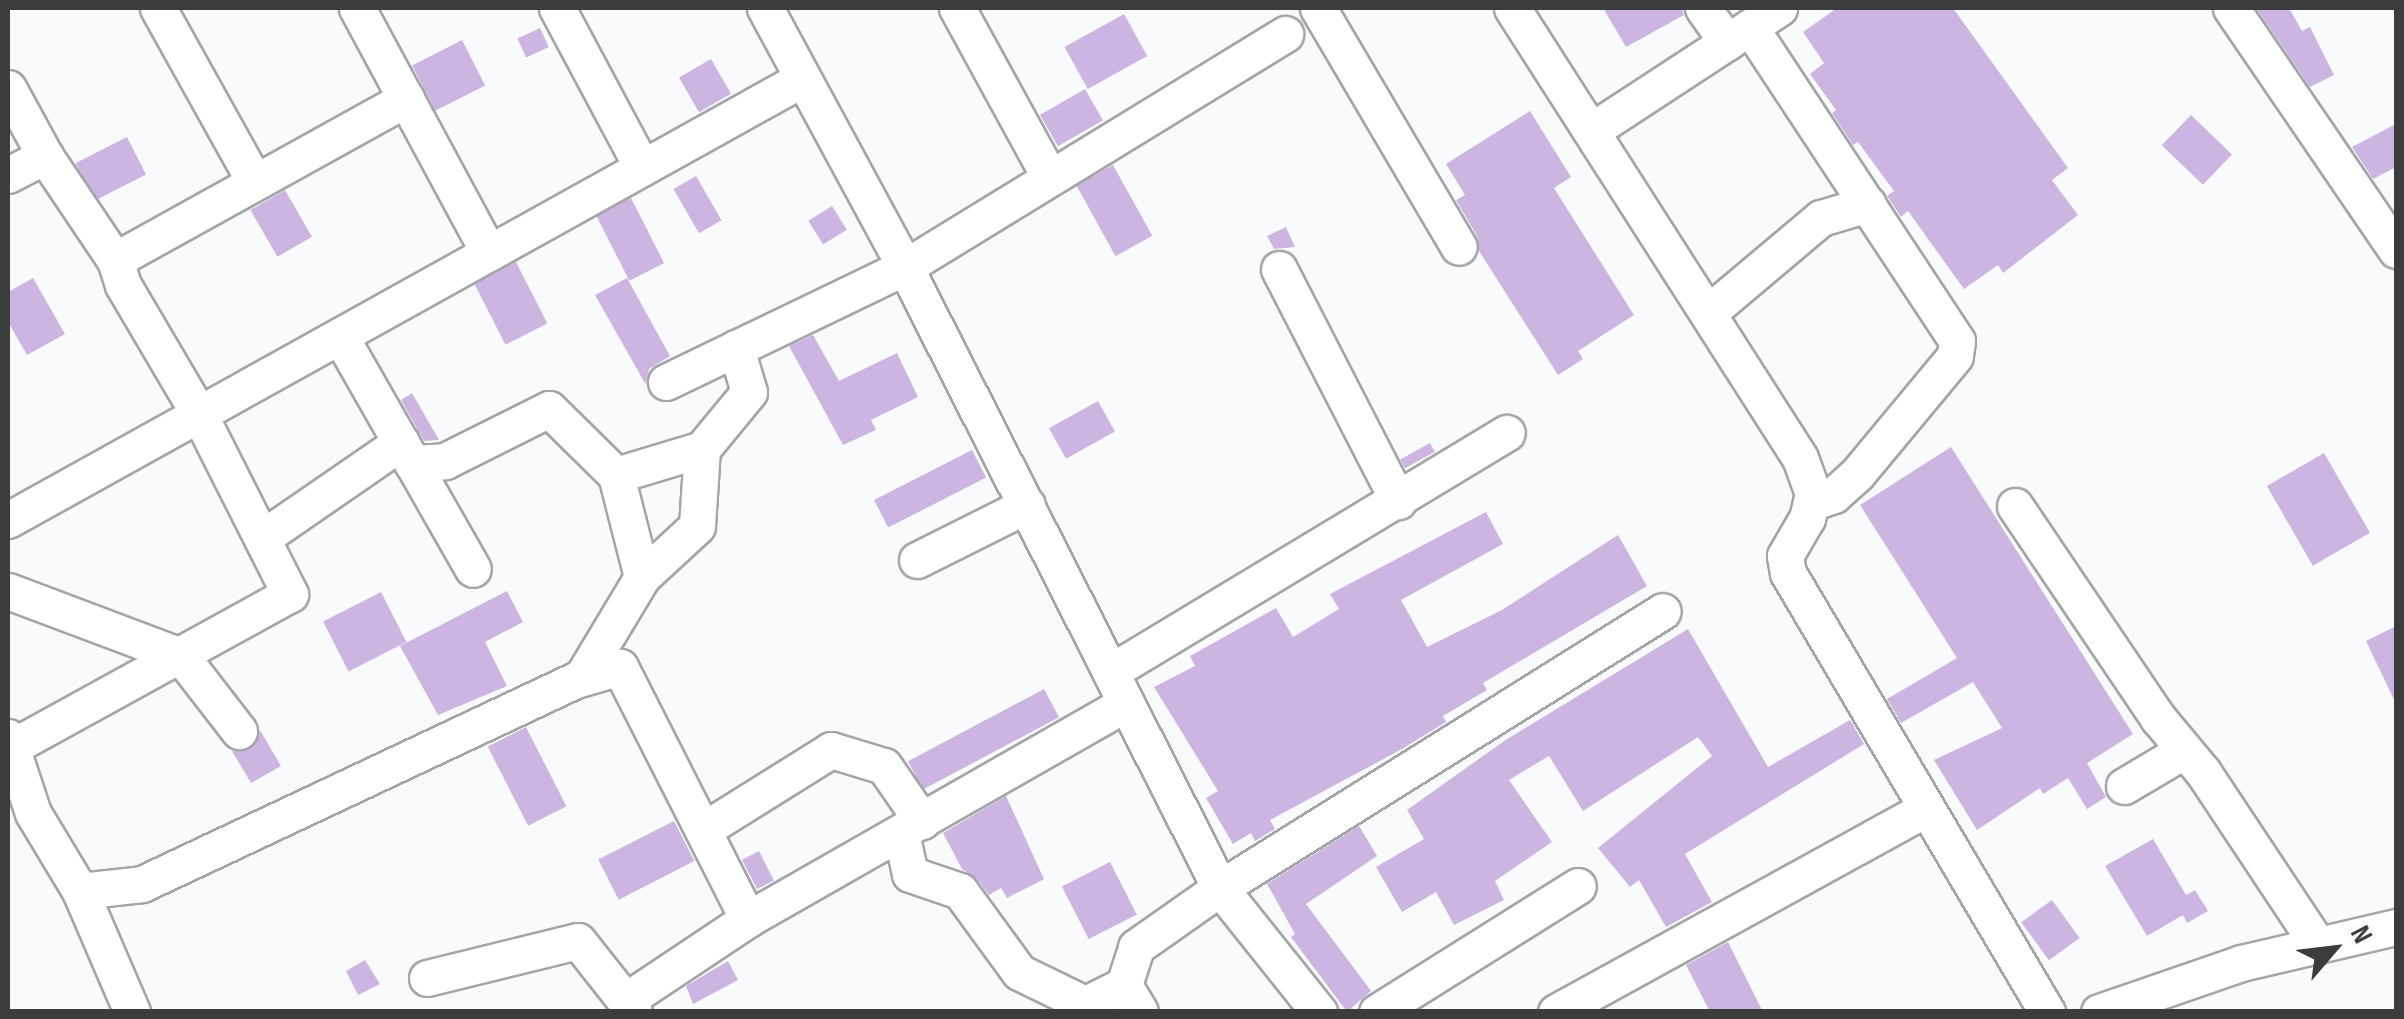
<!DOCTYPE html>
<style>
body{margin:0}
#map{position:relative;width:2404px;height:1019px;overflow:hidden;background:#f9fafc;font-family:"Sofia Sans Condensed",sans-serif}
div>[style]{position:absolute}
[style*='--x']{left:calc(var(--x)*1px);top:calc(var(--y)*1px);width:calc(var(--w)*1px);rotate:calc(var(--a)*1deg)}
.building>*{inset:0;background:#cdb5e1;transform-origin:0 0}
.roads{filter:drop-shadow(2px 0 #a3a5a6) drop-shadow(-2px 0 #a3a5a6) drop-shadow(0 2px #a3a5a6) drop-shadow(0 -2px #a3a5a6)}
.minor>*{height:35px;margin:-17.5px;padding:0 17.5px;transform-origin:17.5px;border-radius:17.5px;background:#fff}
span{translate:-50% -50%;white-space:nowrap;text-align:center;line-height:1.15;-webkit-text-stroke:9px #f9fafc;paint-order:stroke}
.frame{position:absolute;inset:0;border:10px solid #3b3c3c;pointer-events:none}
.north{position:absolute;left:2284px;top:899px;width:100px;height:100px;-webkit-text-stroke:8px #f9fafc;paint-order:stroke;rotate:62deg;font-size:28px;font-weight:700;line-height:40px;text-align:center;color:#3b3c3c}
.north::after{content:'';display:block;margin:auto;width:35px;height:45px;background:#3b3c3c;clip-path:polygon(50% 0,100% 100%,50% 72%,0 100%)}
</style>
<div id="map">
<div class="building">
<div style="clip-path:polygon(1603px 8px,1682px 8px,1684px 15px,1626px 47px)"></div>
<div style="clip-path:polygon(1837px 8px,1953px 8px,2068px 168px,2052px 180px,2078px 215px,2003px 273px,1998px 265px,1964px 289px,1908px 211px,1901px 217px,1887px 196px,1894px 191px,1858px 142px,1853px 145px,1832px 113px,1836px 110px,1810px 74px,1824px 63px,1803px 32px)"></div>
<div style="clip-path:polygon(2256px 8px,2289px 8px,2302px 31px,2310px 27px,2334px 75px,2310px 87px)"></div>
<div style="left:1124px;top:14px;width:48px;height:68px;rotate:61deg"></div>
<div style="left:540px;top:28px;width:21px;height:25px;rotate:65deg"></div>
<div style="left:462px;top:40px;width:51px;height:56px;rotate:63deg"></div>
<div style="left:711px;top:59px;width:40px;height:37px;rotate:60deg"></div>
<div style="left:1085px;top:89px;width:36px;height:52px;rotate:60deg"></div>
<div style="clip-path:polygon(1530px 111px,1571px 177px,1554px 188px,1634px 315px,1578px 351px,1583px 359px,1558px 375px,1479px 251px,1477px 236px,1456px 200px,1465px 195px,1446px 164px)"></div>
<div style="left:2191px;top:115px;width:57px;height:42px;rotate:44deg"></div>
<div style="clip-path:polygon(2396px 124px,2396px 167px,2373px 179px,2352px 147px)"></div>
<div style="left:127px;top:137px;width:42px;height:58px;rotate:63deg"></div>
<div style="left:1113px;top:165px;width:81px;height:42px;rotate:61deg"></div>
<div style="left:696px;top:176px;width:51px;height:26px;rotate:60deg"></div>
<div style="left:285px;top:190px;width:54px;height:40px;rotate:60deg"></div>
<div style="left:631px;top:198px;width:73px;height:39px;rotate:63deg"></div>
<div style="left:832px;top:206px;width:28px;height:28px;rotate:58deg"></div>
<div style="clip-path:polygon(1286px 227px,1295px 247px,1274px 249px,1267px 236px)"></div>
<div style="left:516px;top:262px;width:69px;height:47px;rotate:63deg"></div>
<div style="clip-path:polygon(33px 278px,65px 334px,27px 355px,8px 322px,8px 292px)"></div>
<div style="clip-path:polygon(627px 278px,670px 356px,649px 369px,646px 385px,595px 295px)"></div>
<div style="clip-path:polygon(813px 335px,839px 381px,897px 353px,918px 397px,871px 420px,876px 430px,843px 445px,789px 346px)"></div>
<div style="clip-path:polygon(412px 393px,439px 440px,438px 440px,424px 441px,401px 400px)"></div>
<div style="left:1098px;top:401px;width:35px;height:56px;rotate:61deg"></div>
<div style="left:1430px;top:443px;width:10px;height:34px;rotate:61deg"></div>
<div style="clip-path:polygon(1951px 447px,2133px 734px,2087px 763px,2106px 797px,2087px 809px,2068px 778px,2043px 794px,2040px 788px,1977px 830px,1934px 760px,2002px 728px,1973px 682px,1901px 723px,1887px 699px,1957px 658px,1860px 505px)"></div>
<div style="left:972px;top:450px;width:31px;height:110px;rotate:63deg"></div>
<div style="left:2324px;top:453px;width:92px;height:66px;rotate:60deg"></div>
<div style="clip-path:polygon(1486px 512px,1503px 544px,1401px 600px,1427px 647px,1502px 610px,1618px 535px,1647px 586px,1483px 683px,1487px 690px,1443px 716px,1446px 722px,1402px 749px,1270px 820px,1275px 829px,1255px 841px,1251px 833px,1233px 844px,1206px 798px,1218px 791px,1154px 687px,1195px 666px,1190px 656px,1276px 608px,1293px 637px,1339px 609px,1330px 594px)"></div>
<div style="clip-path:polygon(507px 591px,523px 622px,485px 642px,507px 686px,438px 715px,400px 646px)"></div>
<div style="left:381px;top:592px;width:56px;height:65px;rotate:63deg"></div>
<div style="clip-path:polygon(2396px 626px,2396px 704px,2366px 641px)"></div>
<div style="clip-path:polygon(1688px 629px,1768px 767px,1850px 720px,1864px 744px,1685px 854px,1712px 902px,1666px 927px,1639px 880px,1630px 887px,1598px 848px,1712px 756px,1698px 737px,1583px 811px,1549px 756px,1509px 780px,1552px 842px,1495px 881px,1504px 900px,1454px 925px,1436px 892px,1402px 912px,1376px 867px,1424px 839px,1407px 810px,1507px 739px)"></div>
<div style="left:1044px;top:689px;width:32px;height:154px;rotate:62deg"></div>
<div style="left:526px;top:727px;width:89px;height:43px;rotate:63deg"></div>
<div style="clip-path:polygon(260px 730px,281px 766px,251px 783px,232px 751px,253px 747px)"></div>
<div style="clip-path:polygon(1006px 796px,1044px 879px,1007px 898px,1001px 888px,989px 895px,976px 878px,962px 869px,943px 833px)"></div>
<div style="left:674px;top:821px;width:45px;height:85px;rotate:63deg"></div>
<div style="clip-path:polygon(1359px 826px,1377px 856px,1306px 904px,1371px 991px,1347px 1012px,1291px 937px,1295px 934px,1267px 884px)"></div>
<div style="clip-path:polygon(2153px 839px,2186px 895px,2195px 890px,2208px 911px,2187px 923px,2183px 915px,2147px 936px,2105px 866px)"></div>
<div style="left:759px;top:851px;width:33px;height:19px;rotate:63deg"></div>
<div style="left:1110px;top:862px;width:59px;height:54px;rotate:63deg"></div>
<div style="left:2052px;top:900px;width:47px;height:38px;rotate:54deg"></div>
<div style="clip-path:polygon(1728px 942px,1763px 1012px,1710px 1012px,1686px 965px)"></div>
<div style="clip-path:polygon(365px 960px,380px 984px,358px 995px,346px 971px)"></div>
<div style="clip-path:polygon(728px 961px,738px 980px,693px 1004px,686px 986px)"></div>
</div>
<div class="roads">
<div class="minor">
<div style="--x:158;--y:8;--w:199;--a:60.9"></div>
<div style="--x:357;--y:8;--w:278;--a:61.7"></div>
<div style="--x:557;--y:8;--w:180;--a:61.9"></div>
<div style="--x:765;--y:8;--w:294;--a:61.6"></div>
<div style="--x:905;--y:267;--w:696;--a:63.1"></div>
<div style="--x:1220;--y:888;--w:159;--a:51.4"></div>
<div style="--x:957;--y:8;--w:192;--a:61.3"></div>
<div style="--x:1318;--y:8;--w:277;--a:59.5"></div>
<div style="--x:1512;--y:8;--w:534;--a:57.38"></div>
<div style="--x:1800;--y:458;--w:37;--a:70"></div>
<div style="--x:1813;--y:493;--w:26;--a:103"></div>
<div style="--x:1807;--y:518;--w:44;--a:120.1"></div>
<div style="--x:1785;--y:556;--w:17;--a:80"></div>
<div style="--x:1788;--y:573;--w:510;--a:59.46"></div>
<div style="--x:1703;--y:8;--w:42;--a:54.8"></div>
<div style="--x:2231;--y:8;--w:293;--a:55.7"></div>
<div style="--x:1750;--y:27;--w:376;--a:56.6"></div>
<div style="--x:1957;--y:341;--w:15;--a:98"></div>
<div style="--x:1955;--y:356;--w:153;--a:129.7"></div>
<div style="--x:1857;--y:474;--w:31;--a:138"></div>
<div style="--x:1834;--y:495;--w:24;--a:161"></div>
<div style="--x:8;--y:88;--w:77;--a:61.4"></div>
<div style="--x:45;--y:156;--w:125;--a:56.1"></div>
<div style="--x:115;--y:260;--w:26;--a:72"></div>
<div style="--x:123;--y:285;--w:150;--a:59.5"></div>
<div style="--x:199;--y:414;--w:202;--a:63.2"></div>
<div style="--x:290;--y:594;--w:317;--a:151.2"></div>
<div style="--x:1591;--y:131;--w:225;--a:-33.2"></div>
<div style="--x:8;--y:175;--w:42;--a:-27.2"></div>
<div style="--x:115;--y:260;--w:333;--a:-29"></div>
<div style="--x:1279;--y:269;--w:261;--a:62.8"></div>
<div style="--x:1708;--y:313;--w:148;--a:-40.1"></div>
<div style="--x:1821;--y:218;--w:49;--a:-16.6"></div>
<div style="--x:340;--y:336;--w:268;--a:60.3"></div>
<div style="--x:666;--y:382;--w:265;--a:-25.7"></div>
<div style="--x:905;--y:267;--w:446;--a:-31.5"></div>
<div style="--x:412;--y:463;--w:33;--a:-3"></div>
<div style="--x:445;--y:461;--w:116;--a:-26.6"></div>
<div style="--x:549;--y:409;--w:94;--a:44.6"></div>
<div style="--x:616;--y:475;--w:105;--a:75.7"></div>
<div style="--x:616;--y:475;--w:90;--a:-16.8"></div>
<div style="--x:2015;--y:506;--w:256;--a:56"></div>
<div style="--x:2158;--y:718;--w:70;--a:50.2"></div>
<div style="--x:2203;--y:772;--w:208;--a:56.4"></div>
<div style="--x:8;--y:520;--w:908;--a:-29.05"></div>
<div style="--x:262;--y:538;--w:169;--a:-34.6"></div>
<div style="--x:917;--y:560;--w:123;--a:-26.6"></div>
<div style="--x:8;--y:591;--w:185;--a:20.6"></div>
<div style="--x:181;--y:656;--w:95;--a:52.3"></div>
<div style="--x:1112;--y:671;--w:461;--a:-31.1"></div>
<div style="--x:576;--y:680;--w:46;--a:-16.5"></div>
<div style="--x:620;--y:667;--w:283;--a:63.1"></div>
<div style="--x:8;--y:737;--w:80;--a:71.8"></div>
<div style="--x:33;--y:813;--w:91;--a:58.9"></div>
<div style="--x:80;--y:891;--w:132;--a:66.7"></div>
<div style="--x:2124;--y:786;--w:69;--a:-30.7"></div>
<div style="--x:703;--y:830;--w:151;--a:-32"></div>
<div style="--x:831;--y:750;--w:55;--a:16.8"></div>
<div style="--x:884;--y:766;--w:67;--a:55.4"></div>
<div style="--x:901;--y:833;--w:42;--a:77.6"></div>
<div style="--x:910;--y:874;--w:53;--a:18.8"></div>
<div style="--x:960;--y:891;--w:100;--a:53.9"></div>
<div style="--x:1019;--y:972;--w:73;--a:25.9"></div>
<div style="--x:80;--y:891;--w:62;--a:-6.4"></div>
<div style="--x:142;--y:884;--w:486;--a:-25.2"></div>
<div style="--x:582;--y:677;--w:117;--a:-59"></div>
<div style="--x:642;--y:577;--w:75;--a:-42.8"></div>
<div style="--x:697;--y:526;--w:77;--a:-86.3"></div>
<div style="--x:702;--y:449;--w:74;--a:-50.5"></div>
<div style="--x:749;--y:392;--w:46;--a:-106.5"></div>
<div style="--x:427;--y:978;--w:155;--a:-13.8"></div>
<div style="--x:578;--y:941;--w:90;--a:51.7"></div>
<div style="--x:1124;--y:985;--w:31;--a:59"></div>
<div style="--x:628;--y:999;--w:144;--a:-33.7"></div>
<div style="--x:748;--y:919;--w:435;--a:-29.7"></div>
<div style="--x:1070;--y:1012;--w:60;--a:-26.6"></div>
<div style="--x:1124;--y:985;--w:40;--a:-72"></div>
<div style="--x:1136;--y:947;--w:103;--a:-35.1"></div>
<div style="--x:1220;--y:888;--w:522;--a:-32.02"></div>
<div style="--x:1377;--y:1012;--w:237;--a:-32.1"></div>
<div style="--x:1556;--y:1012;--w:423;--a:-28.8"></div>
<div style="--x:2099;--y:1012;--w:150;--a:-19"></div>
<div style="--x:2241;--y:963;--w:159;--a:-13.1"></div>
</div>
</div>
<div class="frame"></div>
<div class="north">N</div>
</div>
